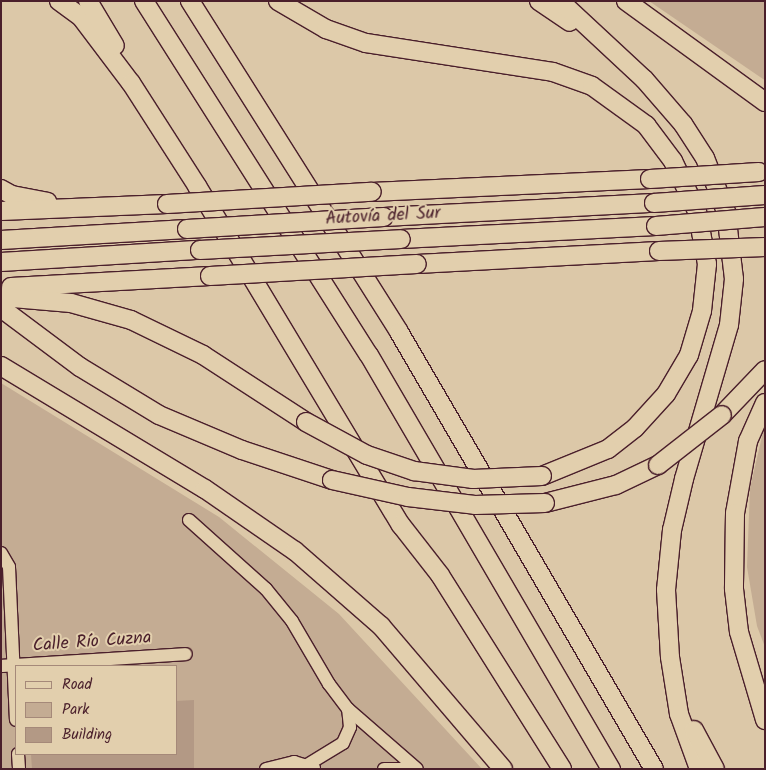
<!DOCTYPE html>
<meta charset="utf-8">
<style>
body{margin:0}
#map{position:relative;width:766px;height:770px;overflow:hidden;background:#dcc8a8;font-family:Kalam,sans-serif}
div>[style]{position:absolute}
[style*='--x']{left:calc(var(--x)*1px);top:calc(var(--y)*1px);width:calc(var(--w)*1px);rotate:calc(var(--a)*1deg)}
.green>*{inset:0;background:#c4ac93}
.building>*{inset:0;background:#b39985}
.roads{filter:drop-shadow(1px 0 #4a1f2b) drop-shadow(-1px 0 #4a1f2b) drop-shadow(0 1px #4a1f2b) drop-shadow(0 -1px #4a1f2b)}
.minor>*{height:12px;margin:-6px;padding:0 6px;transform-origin:6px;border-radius:6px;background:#e2cfad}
.highway>*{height:18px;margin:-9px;padding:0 9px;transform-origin:9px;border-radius:9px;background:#e2cfad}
.bridges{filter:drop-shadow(1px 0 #4a1f2b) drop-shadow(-1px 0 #4a1f2b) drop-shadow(0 1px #4a1f2b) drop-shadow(0 -1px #4a1f2b)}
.highway-bridge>*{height:18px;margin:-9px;padding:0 9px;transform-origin:9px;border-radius:9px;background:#e2cfad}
span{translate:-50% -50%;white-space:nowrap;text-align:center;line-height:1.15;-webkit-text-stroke:4px #e2cfad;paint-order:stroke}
.street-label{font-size:18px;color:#4a1f2b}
.frame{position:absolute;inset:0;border:2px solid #4a1f2b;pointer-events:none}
.legend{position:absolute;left:15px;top:665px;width:162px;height:90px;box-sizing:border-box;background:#e2cfad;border:1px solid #a58979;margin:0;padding:6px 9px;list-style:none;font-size:15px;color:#4a1f2b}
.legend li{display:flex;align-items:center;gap:10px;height:25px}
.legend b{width:25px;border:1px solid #a58979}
</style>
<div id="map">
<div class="green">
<div style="clip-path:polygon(649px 1px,765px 1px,765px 80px,763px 79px)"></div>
<div style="clip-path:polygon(evenodd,1px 383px,219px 517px,339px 614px,482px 769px,1px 769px,1px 383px,16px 666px,176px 666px,176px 754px,16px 754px,16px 666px)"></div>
<div style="clip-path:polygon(764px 428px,765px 427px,765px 647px,757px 626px,747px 567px,750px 488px)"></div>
</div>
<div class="building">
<div style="clip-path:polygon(194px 700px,194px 769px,32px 769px,31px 754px,176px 754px,176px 701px)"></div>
</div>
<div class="roads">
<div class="minor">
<div style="--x:189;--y:520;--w:103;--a:41.9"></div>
<div style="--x:266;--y:589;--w:41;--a:50.9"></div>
<div style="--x:292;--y:621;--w:73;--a:59.6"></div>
<div style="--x:329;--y:684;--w:31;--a:53"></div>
<div style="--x:348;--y:709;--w:91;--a:41"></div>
<div style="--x:1;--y:553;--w:16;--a:60"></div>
<div style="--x:9;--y:567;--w:153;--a:87.4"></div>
<div style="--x:1;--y:666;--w:185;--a:-3.7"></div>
<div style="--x:18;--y:754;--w:15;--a:86"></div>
<div style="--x:307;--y:765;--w:42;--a:-31.4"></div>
<div style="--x:343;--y:743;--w:17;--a:-66"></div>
<div style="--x:350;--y:727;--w:18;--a:-96"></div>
<div style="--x:266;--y:769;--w:29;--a:-14"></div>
<div style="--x:294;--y:762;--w:21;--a:17"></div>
<div style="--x:384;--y:769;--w:27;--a:0"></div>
</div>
<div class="highway">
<div style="--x:59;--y:1;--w:27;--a:36"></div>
<div style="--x:81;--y:17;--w:83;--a:52.9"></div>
<div style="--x:131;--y:83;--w:122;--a:57.3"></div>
<div style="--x:197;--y:186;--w:396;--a:59"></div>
<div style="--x:401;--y:525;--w:63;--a:52"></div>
<div style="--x:440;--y:575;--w:229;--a:57.8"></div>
<div style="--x:88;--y:1;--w:52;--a:59"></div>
<div style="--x:144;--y:1;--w:419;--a:57.6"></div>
<div style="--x:369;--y:355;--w:480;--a:59.7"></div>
<div style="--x:190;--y:1;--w:391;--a:57.7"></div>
<div style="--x:399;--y:332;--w:506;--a:59.74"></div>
<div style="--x:278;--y:1;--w:56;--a:30.3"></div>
<div style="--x:326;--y:29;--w:42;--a:19.3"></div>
<div style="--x:366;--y:43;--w:189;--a:8.8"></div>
<div style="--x:553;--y:72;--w:41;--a:19.7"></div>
<div style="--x:592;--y:86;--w:67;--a:35.8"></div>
<div style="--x:646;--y:125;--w:45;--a:53.1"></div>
<div style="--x:673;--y:161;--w:55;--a:64.4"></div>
<div style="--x:697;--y:211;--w:54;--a:79.3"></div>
<div style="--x:707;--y:264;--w:47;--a:96.1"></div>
<div style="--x:702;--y:311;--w:46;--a:106.5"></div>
<div style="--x:689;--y:355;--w:45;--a:120.5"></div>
<div style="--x:666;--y:394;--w:46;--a:132.4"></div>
<div style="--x:635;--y:428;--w:34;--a:142"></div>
<div style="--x:608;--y:449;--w:71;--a:157.8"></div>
<div style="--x:539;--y:1;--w:37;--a:34"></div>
<div style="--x:560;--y:1;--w:115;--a:42.9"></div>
<div style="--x:644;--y:79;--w:60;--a:49.1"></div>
<div style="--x:683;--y:124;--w:40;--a:57.1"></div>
<div style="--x:705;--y:158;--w:58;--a:68.7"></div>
<div style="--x:726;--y:212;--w:67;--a:83.2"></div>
<div style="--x:734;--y:279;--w:46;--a:96.2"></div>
<div style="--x:729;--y:325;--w:160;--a:106.3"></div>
<div style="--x:684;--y:479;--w:52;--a:103.2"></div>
<div style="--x:672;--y:530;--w:60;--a:95.7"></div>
<div style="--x:666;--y:590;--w:67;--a:86.6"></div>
<div style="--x:670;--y:657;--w:58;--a:81"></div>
<div style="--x:679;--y:714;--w:59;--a:70"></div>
<div style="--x:626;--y:1;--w:172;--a:36"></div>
<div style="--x:1;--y:189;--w:13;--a:29"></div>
<div style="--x:12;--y:195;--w:36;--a:11"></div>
<div style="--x:372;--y:192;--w:278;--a:-2.7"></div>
<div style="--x:1;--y:211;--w:166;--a:-2.4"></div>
<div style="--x:384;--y:217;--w:270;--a:-3"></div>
<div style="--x:401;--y:239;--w:255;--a:-2.9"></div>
<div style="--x:1;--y:240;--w:186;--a:-3.4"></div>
<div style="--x:1;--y:262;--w:199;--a:-3.5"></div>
<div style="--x:417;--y:264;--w:242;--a:-3.1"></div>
<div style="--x:11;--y:287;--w:199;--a:-3.2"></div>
<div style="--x:1;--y:297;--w:70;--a:4.9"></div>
<div style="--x:71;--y:303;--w:62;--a:15.8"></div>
<div style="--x:131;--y:320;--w:80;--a:25.9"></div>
<div style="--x:203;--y:355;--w:123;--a:33"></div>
<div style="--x:1;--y:308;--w:99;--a:36.8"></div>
<div style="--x:80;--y:367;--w:92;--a:31.3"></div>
<div style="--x:159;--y:415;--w:90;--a:22.9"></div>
<div style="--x:242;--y:450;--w:95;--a:18.4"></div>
<div style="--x:1;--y:366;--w:238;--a:31.1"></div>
<div style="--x:205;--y:489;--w:109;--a:34.6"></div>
<div style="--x:295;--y:551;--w:114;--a:41.1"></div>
<div style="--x:381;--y:626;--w:188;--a:49.5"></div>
<div style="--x:765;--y:403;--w:42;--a:114.1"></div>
<div style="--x:748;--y:441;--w:73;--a:100.2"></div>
<div style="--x:735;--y:513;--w:76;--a:90.8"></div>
<div style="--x:734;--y:589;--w:43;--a:83.4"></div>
<div style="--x:739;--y:632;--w:92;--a:73.5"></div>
<div style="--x:722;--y:415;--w:62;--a:-46.3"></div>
<div style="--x:545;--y:503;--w:73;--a:-14.2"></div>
<div style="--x:616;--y:485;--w:47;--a:-25.5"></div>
<div style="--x:694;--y:730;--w:44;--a:61.7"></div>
</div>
</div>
<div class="bridges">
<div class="highway-bridge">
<div style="--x:650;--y:179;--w:109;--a:-3.7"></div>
<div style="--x:654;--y:203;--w:111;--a:-4.1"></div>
<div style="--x:167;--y:204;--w:205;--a:-3.4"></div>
<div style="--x:656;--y:226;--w:109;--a:-4.7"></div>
<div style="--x:187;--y:229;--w:197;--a:-3.5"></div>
<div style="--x:200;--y:250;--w:201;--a:-3.1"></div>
<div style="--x:659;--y:251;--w:106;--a:-2.2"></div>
<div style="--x:210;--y:276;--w:207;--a:-3.3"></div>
<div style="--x:306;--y:422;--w:69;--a:28.4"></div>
<div style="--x:367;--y:455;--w:50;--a:18.8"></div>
<div style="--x:414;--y:471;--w:60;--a:7.7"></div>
<div style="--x:473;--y:479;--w:69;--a:-2.5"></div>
<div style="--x:658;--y:465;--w:81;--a:-38"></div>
<div style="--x:332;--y:480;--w:78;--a:12.6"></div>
<div style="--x:408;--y:497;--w:67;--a:6.8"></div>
<div style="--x:475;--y:505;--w:70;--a:-1.6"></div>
</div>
</div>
<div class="street-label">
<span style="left:383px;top:217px;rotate:-3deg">Autovía del Sur</span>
<span style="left:92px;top:643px;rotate:-4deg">Calle Río Cuzna</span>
</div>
<div class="frame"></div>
<ul class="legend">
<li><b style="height:6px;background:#e2cfad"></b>Road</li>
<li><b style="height:14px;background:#c4ac93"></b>Park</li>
<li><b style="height:14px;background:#b39985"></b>Building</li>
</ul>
</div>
